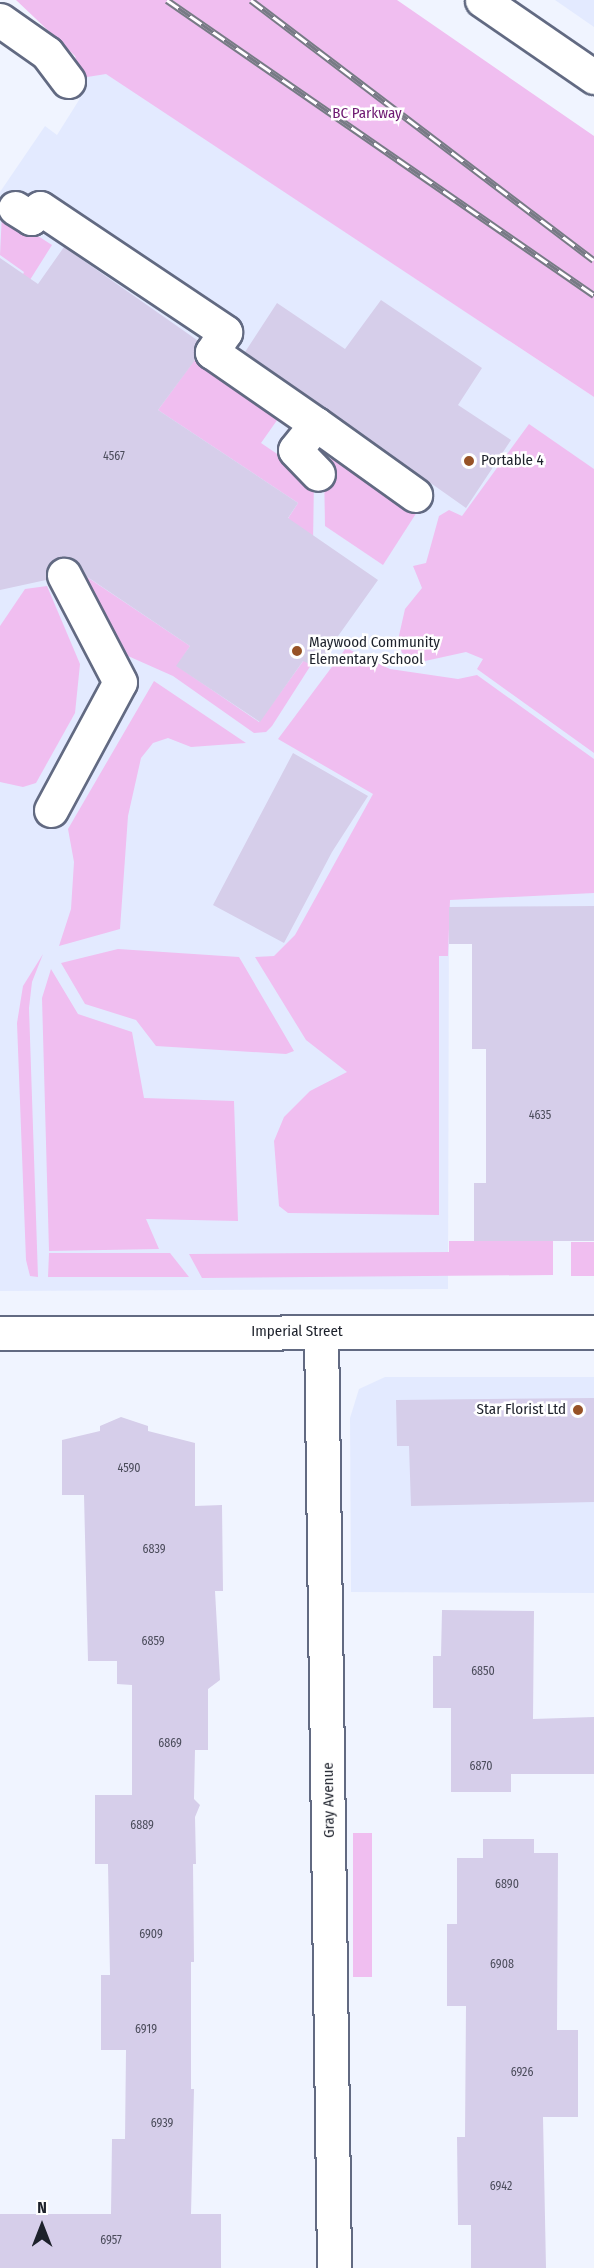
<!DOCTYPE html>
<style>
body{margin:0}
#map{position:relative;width:594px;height:2268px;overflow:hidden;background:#f0f4ff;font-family:"Fira Sans Condensed",sans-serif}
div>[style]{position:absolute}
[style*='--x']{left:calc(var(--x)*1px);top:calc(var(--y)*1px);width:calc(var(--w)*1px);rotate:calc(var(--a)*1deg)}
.built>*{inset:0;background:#e3eaff}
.green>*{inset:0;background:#f0bef0;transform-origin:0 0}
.building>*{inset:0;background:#d6ceea}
.roads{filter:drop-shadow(2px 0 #626a82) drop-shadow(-2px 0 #626a82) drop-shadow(0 2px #626a82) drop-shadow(0 -2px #626a82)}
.street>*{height:33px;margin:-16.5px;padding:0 16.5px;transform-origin:16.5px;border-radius:16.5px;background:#fff}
.secondary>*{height:33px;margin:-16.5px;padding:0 16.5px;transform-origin:16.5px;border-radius:16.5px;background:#fff}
.rail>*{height:7px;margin-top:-3.5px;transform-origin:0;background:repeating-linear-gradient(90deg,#fff 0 14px,#777b85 0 28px);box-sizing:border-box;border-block:2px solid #777b85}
.dots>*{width:16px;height:16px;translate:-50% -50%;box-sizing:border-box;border:3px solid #fff;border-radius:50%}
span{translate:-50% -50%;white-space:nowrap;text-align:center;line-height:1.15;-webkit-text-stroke:5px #fff;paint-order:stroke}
.number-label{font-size:12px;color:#4b4c5b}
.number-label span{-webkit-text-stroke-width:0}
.park-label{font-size:15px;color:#6d1871}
.poi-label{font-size:15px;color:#1d212b}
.left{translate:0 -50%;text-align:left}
.right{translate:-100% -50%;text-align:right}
.street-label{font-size:15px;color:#1d212b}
.north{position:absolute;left:12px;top:2196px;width:60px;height:60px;-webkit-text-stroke:4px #fff;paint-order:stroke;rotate:0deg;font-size:16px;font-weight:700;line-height:24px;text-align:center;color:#1d212b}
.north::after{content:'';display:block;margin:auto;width:21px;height:27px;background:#1d212b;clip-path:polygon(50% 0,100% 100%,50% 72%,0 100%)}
</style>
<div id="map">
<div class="built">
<div style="clip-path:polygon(555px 0,594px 0,594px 27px)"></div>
<div style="clip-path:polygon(106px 73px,594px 397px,594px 906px,449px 908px,448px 1289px,0 1291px,0 192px,45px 126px,57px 135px,79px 100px,81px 78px)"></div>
<div style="clip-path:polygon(385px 1377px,594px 1377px,594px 1593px,351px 1592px,350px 1418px,359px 1389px)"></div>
</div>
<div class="green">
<div style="clip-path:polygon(16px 0,397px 0,594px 136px,594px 397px,106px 74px,81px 78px,75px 56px)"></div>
<div style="clip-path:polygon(2px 213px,52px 245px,28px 283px,21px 279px,24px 272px,0 255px)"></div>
<div style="clip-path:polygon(196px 358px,280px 416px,261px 443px,314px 479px,313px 543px,285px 523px,298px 503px,158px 410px)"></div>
<div style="clip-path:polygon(529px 424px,594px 469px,594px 753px,477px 669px,483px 659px,466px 652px,425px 661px,402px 653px,398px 640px,405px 609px,422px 588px,413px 566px,426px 563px,439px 516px,449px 510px,462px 516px)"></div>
<div style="clip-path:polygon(339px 449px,417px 506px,417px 512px,383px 565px,325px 526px,324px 466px)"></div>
<div style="clip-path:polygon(78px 571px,190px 646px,177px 666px,259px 722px,304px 660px,311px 665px,272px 726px,266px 732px,254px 733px,173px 676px,128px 656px,75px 574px)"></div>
<div style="clip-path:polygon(47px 586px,80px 664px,75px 713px,36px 783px,23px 787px,0 782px,0 626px,25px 589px)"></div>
<div style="clip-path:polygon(346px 648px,390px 669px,458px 679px,477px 675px,594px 759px,594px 893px,450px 900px,448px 956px,439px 956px,439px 1215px,288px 1213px,279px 1206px,274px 1141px,284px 1117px,310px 1091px,347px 1072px,306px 1040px,255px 957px,274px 956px,295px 935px,373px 794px,278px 739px)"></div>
<div style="clip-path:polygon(154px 681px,246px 743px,191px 747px,168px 738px,153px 743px,141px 758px,128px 816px,120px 929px,59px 946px,71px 909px,74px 862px,68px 829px)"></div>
<div style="clip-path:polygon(118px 949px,239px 957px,294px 1051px,286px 1054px,156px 1046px,136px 1020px,85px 1004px,61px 963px)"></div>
<div style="clip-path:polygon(43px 954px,32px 982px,29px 1008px,38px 1277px,30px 1276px,26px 1260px,17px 1023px,23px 986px)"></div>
<div style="clip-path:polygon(51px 969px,78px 1014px,132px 1032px,144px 1098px,234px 1101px,238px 1221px,146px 1219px,159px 1249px,49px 1251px,42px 998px)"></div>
<div style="clip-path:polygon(449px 1241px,553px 1241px,553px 1275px,202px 1278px,189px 1254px,449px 1252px)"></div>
<div style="left:571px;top:1242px;width:23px;height:34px"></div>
<div style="clip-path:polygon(49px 1253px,170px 1253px,189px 1277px,48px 1277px)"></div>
<div style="left:353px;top:1833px;width:19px;height:144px"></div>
</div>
<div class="building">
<div style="clip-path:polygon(64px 247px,197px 340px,195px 360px,158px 410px,298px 503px,288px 518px,378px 580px,316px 667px,303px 661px,260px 722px,176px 666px,190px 646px,86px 576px,74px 559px,55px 559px,48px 566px,46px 580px,0 590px,0 258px,38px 284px)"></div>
<div style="clip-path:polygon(381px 300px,482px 368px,458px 405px,511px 440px,466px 508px,245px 352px,277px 303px,345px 349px)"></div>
<div style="clip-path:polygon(293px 753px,368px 796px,332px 852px,284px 943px,213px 905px)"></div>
<div style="clip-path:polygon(594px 906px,594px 1241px,474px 1241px,474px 1183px,486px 1183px,486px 1049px,472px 1049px,472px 944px,449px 944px,449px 907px)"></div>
<div style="clip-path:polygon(594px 1398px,594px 1502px,411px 1506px,409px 1446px,397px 1446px,396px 1400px)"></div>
<div style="clip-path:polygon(121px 1417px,148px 1426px,148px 1431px,195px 1443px,195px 1506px,222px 1505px,223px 1591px,215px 1591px,220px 1680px,208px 1689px,208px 1750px,195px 1750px,194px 1799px,200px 1805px,195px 1817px,196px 1864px,193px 1864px,194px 1962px,191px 1962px,191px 2089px,194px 2089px,191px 2214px,221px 2214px,221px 2268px,0 2268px,0 2214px,111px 2214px,112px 2139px,125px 2139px,126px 2050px,101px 2050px,101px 1975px,110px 1975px,108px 1864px,95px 1864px,95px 1795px,132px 1795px,132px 1685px,117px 1684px,117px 1661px,88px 1661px,84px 1495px,62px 1495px,62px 1440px,100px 1431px,100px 1426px)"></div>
<div style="clip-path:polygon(442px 1610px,534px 1611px,533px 1719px,594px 1717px,594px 1774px,511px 1774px,511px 1792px,451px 1792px,451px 1708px,433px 1708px,433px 1656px,441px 1656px)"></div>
<div style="clip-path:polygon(483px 1839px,534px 1839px,534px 1853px,558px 1853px,557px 2030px,578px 2030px,578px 2117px,543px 2117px,546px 2268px,471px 2268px,471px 2225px,458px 2225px,457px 2137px,465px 2137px,466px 2006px,447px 2006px,447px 1924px,457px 1924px,457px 1858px,483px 1858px)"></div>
</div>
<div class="roads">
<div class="street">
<div style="--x:0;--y:20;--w:57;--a:35.1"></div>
<div style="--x:47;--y:53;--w:35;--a:53"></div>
<div style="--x:15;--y:208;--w:19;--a:32"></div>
<div style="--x:31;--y:218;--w:13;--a:-48"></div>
<div style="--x:40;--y:208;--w:223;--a:33.8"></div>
<div style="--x:225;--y:332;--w:24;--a:123"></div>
<div style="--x:212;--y:352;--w:126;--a:34.7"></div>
<div style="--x:316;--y:424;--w:33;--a:129"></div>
<div style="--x:295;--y:450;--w:33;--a:46"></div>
<div style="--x:316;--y:424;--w:122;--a:35.6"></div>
<div style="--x:51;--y:810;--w:145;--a:-61.7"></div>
<div style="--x:120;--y:682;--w:121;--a:-117.6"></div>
<div style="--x:321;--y:1332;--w:936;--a:89.2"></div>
</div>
<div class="secondary">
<div style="--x:482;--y:0;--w:136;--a:34.5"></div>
<div style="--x:0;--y:1333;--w:594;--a:-0.1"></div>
</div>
</div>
<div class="rail">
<div style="--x:167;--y:0;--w:519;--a:34.64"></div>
<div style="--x:251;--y:0;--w:430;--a:37.2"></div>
</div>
<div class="dots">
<div style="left:469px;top:461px;background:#975227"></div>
<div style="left:297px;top:651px;background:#975227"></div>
<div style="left:578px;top:1410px;background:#975227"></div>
</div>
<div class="number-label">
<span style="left:114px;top:457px">4567</span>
<span style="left:540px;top:1116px">4635</span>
<span style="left:129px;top:1469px">4590</span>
<span style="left:154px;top:1550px">6839</span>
<span style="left:153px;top:1642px">6859</span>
<span style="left:483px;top:1672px">6850</span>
<span style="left:170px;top:1744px">6869</span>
<span style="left:481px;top:1767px">6870</span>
<span style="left:142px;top:1826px">6889</span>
<span style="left:507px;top:1885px">6890</span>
<span style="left:151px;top:1935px">6909</span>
<span style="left:502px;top:1965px">6908</span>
<span style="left:146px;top:2030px">6919</span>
<span style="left:522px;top:2073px">6926</span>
<span style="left:162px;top:2124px">6939</span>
<span style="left:501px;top:2187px">6942</span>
<span style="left:111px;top:2241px">6957</span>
</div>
<div class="park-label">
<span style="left:367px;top:114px">BC Parkway</span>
</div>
<div class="poi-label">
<span class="left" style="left:481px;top:461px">Portable 4</span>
<span class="left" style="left:309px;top:651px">Maywood Community<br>Elementary School</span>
<span class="right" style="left:566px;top:1410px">Star Florist Ltd</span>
</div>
<div class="street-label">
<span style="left:297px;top:1332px">Imperial Street</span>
<span style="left:329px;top:1800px;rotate:-91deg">Gray Avenue</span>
</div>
<div class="north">N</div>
</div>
